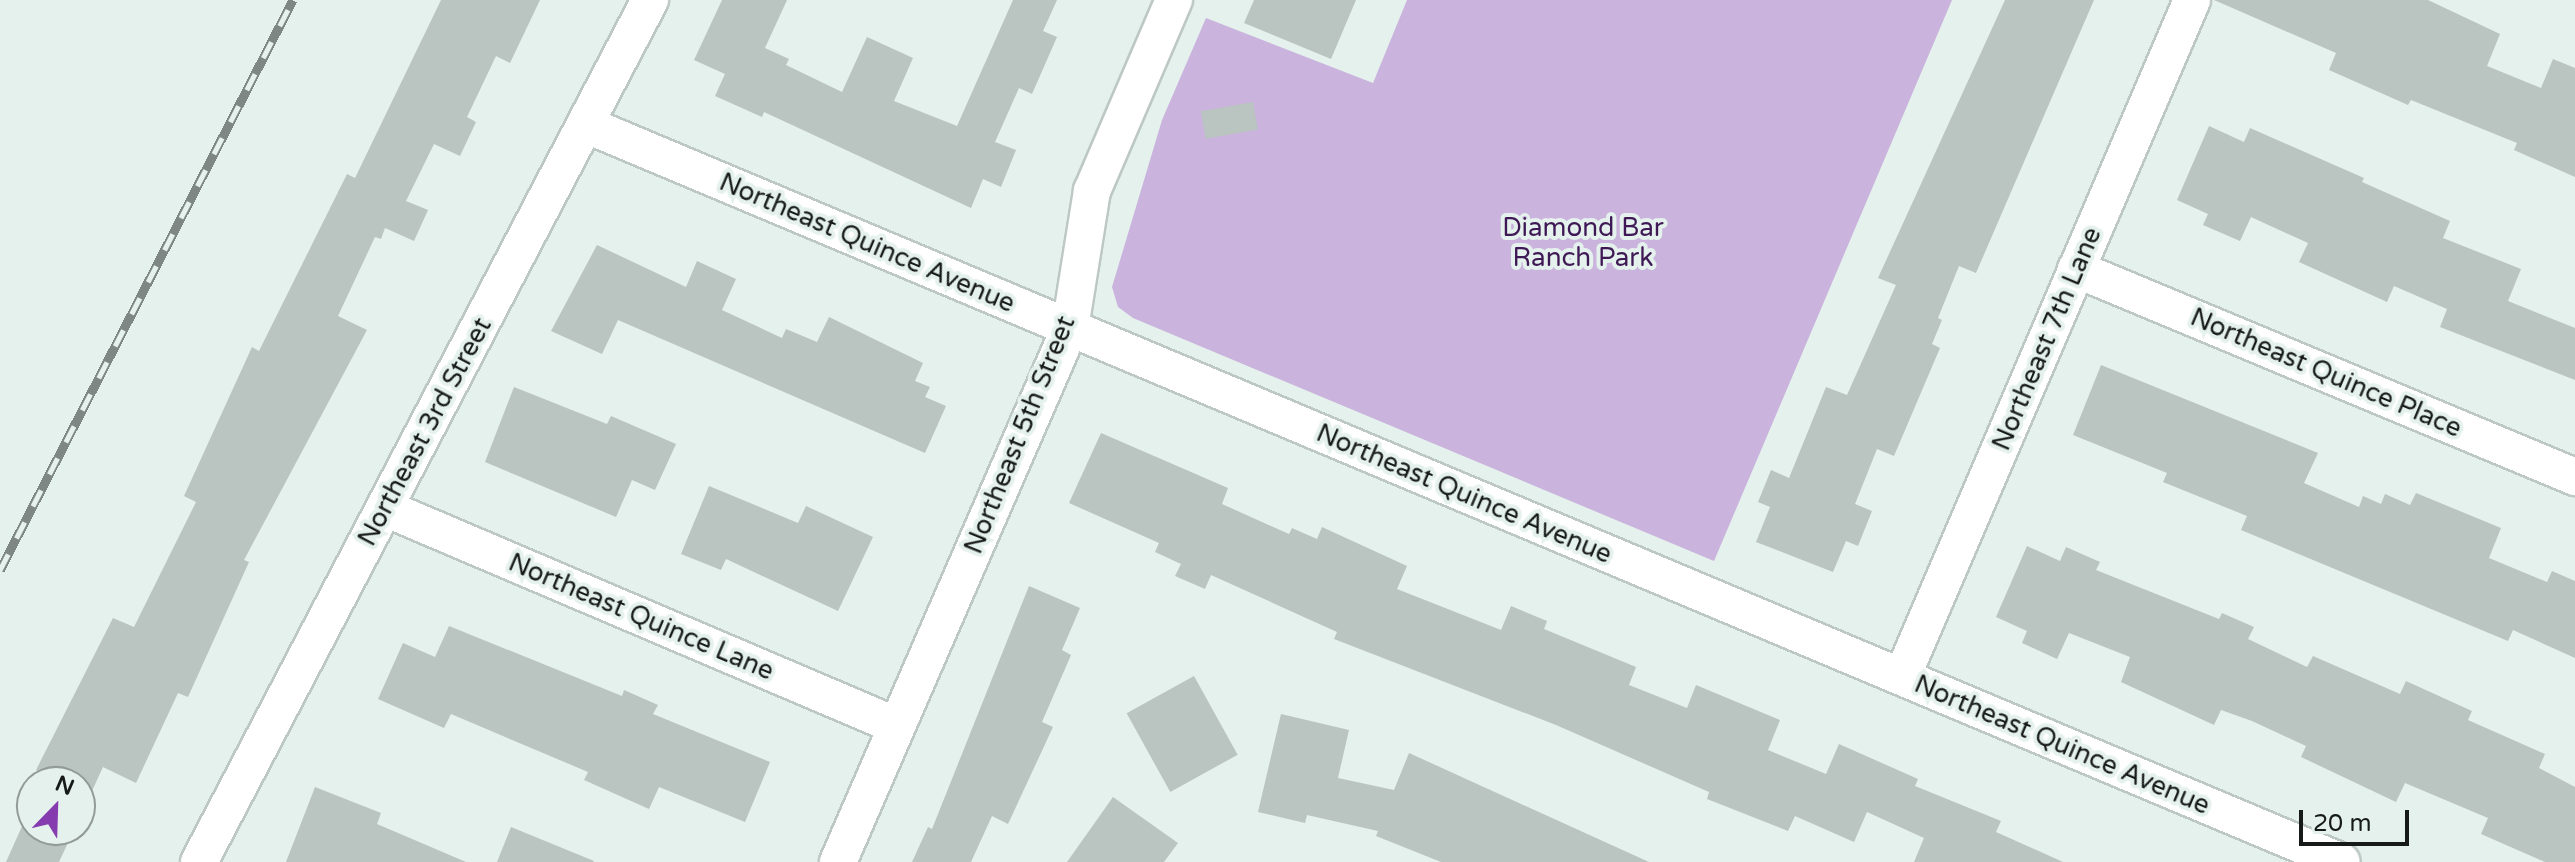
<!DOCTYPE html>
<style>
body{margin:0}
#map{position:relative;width:2575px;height:862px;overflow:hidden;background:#e5f1ed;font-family:"Varela Round",sans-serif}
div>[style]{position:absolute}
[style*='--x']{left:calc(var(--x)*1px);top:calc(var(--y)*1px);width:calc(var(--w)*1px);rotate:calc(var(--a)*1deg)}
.green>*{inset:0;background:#cab3dc}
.building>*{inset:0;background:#bac4c1;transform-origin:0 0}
.roads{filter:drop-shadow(2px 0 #bdc8c5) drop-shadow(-2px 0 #bdc8c5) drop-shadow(0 2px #bdc8c5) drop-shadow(0 -2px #bdc8c5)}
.street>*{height:36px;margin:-18px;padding:0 18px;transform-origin:18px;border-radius:18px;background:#fff}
.rail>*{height:9px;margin-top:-4.5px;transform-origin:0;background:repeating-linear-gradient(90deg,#e5f1ed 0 18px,#7f8785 0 36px);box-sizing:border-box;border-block:2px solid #7f8785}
span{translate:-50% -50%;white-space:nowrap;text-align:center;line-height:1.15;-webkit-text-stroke:8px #e5f1ed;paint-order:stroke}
.park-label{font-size:26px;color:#3f1955}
.street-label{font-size:26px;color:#161a19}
.north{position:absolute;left:16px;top:766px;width:80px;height:80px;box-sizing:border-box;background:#e5f1ed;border:2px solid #929b98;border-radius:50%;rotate:23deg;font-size:22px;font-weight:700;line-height:32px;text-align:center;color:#161a19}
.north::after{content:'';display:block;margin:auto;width:28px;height:36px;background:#853cae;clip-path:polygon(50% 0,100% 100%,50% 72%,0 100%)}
.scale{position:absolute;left:2299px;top:810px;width:110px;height:36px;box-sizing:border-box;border:4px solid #161a19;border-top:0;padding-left:10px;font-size:24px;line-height:28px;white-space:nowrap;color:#161a19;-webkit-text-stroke:6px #e5f1ed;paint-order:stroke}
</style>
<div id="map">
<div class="green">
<div style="clip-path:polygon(1407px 0,1952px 0,1714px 561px,1133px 318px,1118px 307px,1112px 287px,1162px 120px,1206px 18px,1373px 83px)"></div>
</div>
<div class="building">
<div style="clip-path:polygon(441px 0,540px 0,510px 63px,496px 56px,467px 117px,476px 122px,460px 156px,434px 144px,406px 201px,428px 210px,414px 241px,385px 228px,381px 239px,375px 237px,338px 316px,367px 330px,244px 560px,249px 562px,188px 697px,178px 693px,136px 783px,103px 767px,80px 817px,80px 782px,42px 782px,45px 775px,36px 770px,113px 618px,134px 627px,196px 502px,184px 496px,252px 347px,259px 351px,347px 174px,355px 178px)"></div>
<div style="clip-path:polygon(722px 0,787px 0,765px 48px,789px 59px,786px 65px,842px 92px,867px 37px,913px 58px,894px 101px,957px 126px,1013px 0,1057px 0,1043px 31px,1057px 37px,1032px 94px,1019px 88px,995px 142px,1016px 150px,1001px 187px,983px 179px,971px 208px,764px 112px,762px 117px,715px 96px,725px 74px,694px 60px)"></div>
<div style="clip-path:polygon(1254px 0,1356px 0,1331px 59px,1244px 23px)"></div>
<div style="clip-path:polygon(2005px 0,2094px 0,1976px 273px,1959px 266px,1938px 318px,1942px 320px,1932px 344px,1940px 348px,1894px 456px,1877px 449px,1855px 504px,1872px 511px,1858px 546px,1846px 541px,1833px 572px,1756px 542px,1770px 507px,1758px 502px,1771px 470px,1789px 478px,1826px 387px,1847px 395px,1896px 285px,1878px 278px)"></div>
<div style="clip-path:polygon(2214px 0,2428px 0,2500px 34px,2487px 66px,2541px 88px,2553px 59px,2575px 68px,2575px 177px,2514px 150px,2517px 143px,2411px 100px,2408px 105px,2329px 70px,2336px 53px)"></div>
<div style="left:1253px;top:102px;width:28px;height:53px;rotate:80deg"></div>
<div style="clip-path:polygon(2209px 126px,2244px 142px,2250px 128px,2364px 178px,2362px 182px,2450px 221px,2443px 238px,2521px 269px,2508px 301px,2575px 328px,2575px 380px,2440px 327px,2447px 309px,2394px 286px,2387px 302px,2299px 262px,2308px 243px,2251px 217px,2240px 241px,2203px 225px,2208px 214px,2177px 200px)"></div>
<div style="clip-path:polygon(597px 245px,686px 287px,697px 261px,736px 279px,722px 310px,782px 338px,786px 329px,817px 342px,829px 317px,923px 363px,915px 381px,930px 387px,925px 397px,946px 406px,925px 453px,618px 320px,602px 354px,551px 331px)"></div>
<div style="clip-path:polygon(2101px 365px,2318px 453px,2304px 483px,2359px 507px,2363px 496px,2381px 504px,2385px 494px,2410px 505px,2416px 493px,2501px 528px,2489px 558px,2547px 582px,2552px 571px,2575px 581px,2575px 658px,2513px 630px,2508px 641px,2241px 530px,2247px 516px,2163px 482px,2167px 473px,2073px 435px)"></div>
<div style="clip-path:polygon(514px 387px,607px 424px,611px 416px,676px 444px,655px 490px,632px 480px,616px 517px,485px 462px)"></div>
<div style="clip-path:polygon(1101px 433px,1228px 488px,1222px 504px,1289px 534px,1292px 528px,1317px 539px,1322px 527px,1407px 566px,1397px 589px,1501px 630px,1511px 606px,1547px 621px,1544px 629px,1636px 667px,1629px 685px,1687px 708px,1696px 685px,1780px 720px,1768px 750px,1826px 774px,1839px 744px,1918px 779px,1915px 786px,2001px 821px,1996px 832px,2063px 862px,1914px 862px,1924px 838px,1867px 812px,1854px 842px,1795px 816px,1788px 831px,1707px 799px,1709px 792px,1556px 725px,1334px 639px,1337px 632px,1211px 575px,1205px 589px,1175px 576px,1181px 564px,1155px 552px,1159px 543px,1069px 503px)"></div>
<div style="clip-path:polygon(709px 486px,798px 523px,806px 506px,873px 537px,838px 611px,726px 559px,721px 570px,681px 554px)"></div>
<div style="clip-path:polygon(2027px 546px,2060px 561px,2066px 547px,2100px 562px,2096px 570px,2219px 619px,2222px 613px,2254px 627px,2248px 639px,2307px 667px,2313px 656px,2400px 694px,2406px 681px,2472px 711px,2468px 720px,2545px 754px,2539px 768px,2575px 787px,2575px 862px,2545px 862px,2481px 834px,2488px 818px,2405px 783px,2396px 802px,2301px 757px,2306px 746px,2252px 721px,2221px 710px,2214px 725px,2121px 682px,2130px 657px,2069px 633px,2057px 659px,2022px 643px,2027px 631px,1996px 617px)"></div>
<div style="clip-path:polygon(1029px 586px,1080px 608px,1062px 650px,1071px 655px,1042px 722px,1053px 727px,1008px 824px,992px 816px,971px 862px,912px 862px,928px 827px,932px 829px)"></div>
<div style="clip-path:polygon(449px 626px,622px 696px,624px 690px,658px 705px,653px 714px,770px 762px,745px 822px,659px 787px,649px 809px,584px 780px,588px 772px,451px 714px,444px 728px,378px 699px,403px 643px,435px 657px)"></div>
<div style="left:1194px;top:676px;width:90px;height:77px;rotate:61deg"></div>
<div style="clip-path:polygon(1281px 714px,1349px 730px,1338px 778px,1394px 790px,1409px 753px,1649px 862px,1441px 862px,1376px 836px,1378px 831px,1307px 815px,1305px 823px,1258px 812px)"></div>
<div style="clip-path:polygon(315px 787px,381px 813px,377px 824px,466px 862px,286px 862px)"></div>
<div style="clip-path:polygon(1113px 797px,1178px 843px,1164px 862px,1067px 862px)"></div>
<div style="clip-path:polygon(32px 804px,32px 830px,74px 830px,59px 862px,6px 862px)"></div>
<div style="clip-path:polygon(511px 827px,594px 861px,593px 862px,497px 862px)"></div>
</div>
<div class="roads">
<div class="street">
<div style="--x:587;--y:125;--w:1903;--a:22.78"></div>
<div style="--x:2076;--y:269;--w:541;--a:22.63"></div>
<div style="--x:385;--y:508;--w:556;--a:23.06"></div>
<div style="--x:1902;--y:677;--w:736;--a:-66.81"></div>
<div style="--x:199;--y:862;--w:973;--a:-62.38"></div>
<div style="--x:838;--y:862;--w:582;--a:-66.52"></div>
<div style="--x:1070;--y:328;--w:139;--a:-80.9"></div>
<div style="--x:1092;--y:191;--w:208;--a:-66.8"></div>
</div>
</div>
<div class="rail">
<div style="--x:0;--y:570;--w:641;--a:-62.8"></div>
</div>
<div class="park-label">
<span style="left:1583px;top:243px">Diamond Bar<br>Ranch Park</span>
</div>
<div class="street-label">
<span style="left:867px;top:243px;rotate:23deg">Northeast Quince Avenue</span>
<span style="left:2047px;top:339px;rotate:-67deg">Northeast 7th Lane</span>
<span style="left:2326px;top:373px;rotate:23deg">Northeast Quince Place</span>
<span style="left:425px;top:432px;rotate:-62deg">Northeast 3rd Street</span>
<span style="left:1020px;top:435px;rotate:-68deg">Northeast 5th Street</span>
<span style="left:1464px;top:494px;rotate:23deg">Northeast Quince Avenue</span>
<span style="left:641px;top:617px;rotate:23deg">Northeast Quince Lane</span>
<span style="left:2062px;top:745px;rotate:23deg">Northeast Quince Avenue</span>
</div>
<div class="north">N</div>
<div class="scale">20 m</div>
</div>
